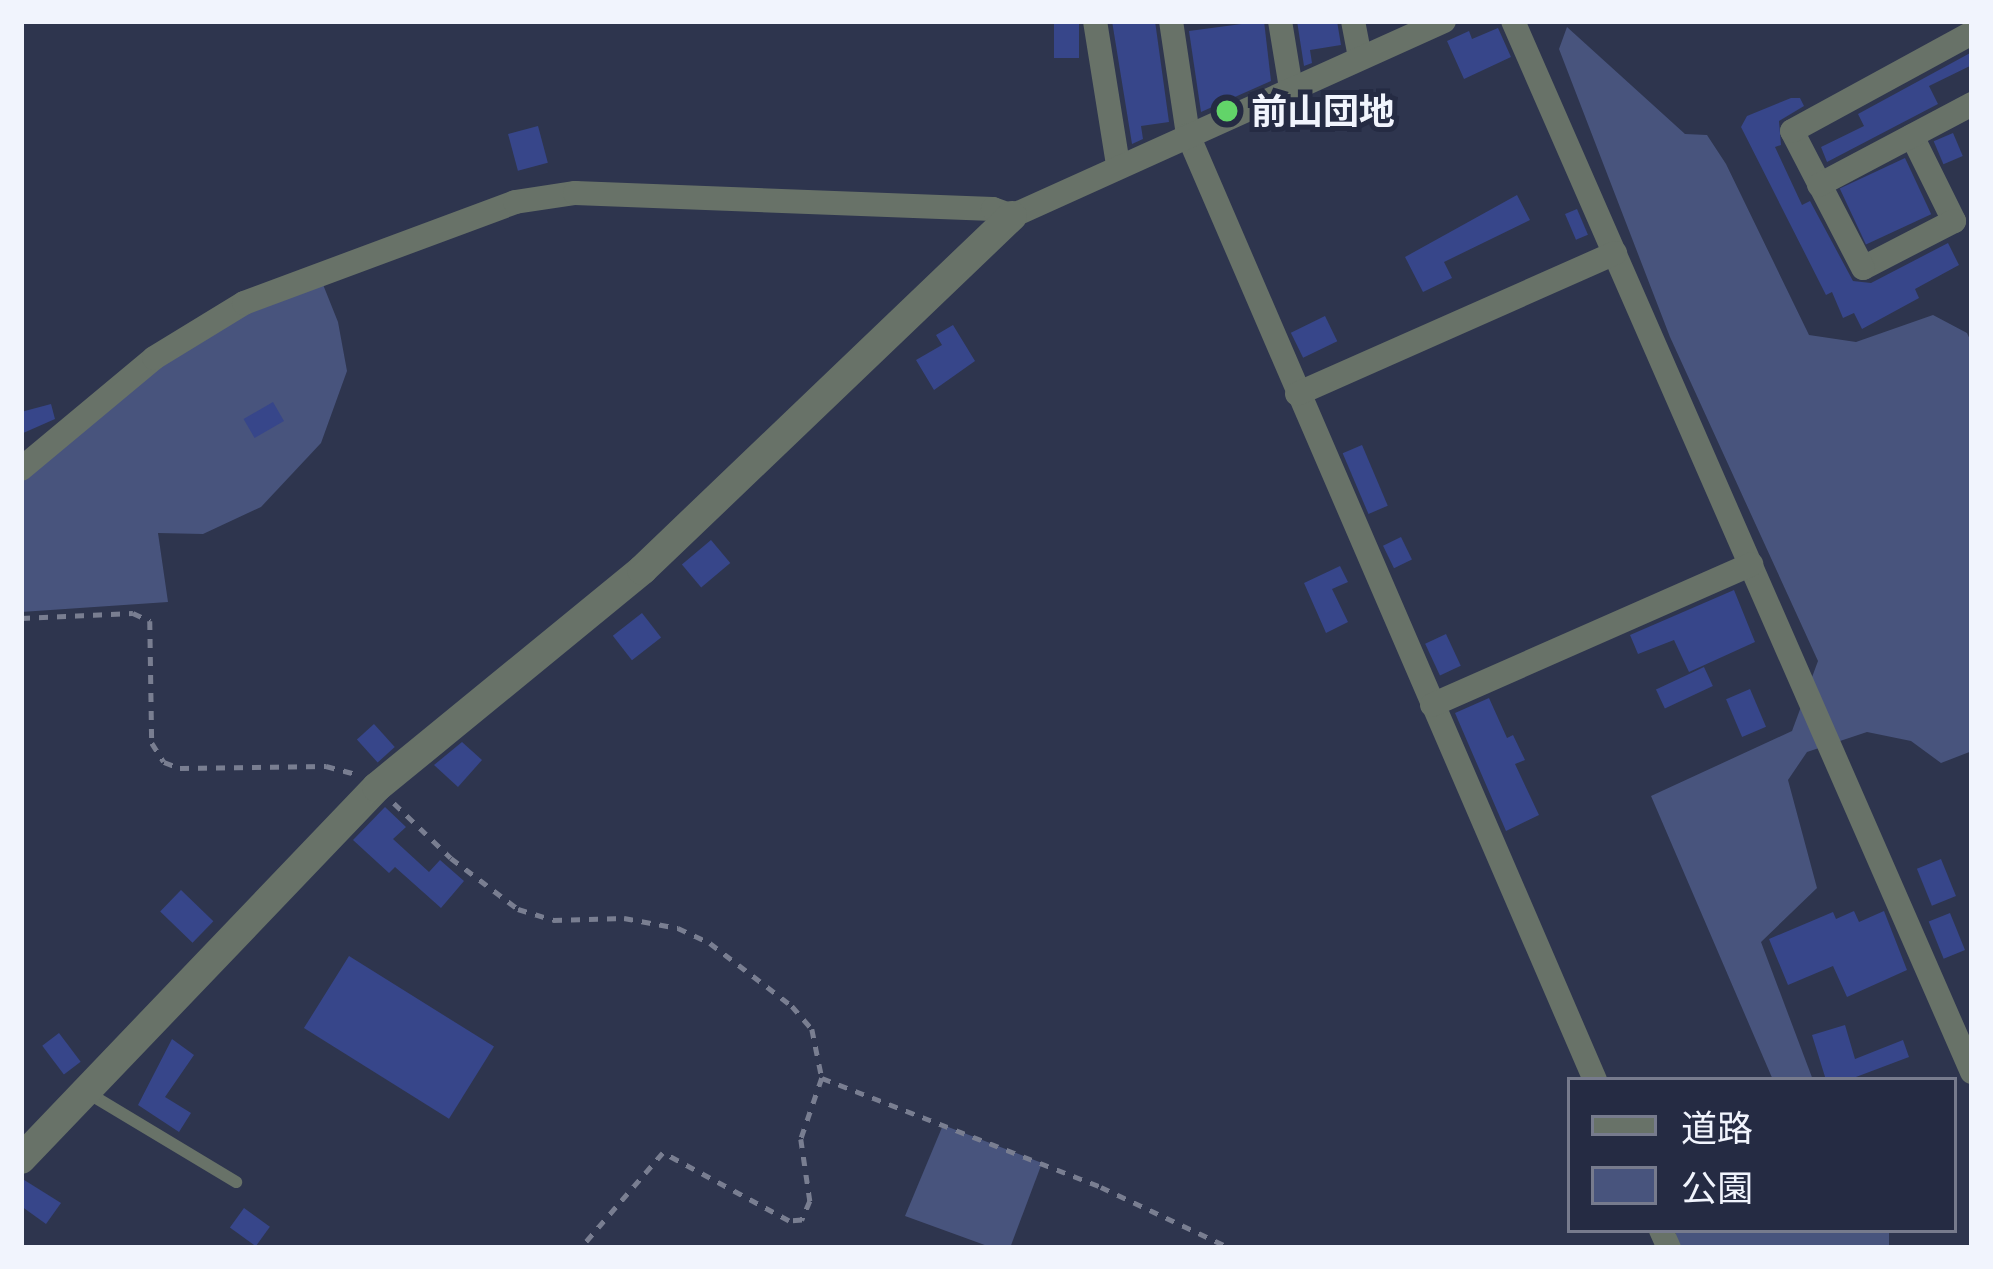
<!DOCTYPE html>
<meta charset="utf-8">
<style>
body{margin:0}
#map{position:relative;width:1993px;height:1269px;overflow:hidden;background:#2e354e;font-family:Ubuntu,"Noto Sans JP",sans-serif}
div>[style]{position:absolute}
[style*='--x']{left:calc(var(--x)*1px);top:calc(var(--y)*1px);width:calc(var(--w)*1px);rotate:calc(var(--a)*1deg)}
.green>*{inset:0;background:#48547d;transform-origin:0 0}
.building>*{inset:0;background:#37468a;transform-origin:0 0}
.path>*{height:4.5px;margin-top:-2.25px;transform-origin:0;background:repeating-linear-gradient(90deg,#797e91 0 9px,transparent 0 18px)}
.service>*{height:12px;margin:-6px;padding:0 6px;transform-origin:6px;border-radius:6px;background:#687268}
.minor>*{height:24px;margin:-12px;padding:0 12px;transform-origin:12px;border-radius:12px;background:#687268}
.tertiary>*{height:30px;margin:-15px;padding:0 15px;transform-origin:15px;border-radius:15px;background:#687268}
.dots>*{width:33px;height:33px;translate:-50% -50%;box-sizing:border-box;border:6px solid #252b43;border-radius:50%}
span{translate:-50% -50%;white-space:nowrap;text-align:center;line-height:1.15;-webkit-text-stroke:10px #252b43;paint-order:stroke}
.poi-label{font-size:36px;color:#f1f4fd;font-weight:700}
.left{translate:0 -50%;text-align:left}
.frame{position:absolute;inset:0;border:24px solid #f1f4fd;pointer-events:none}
.legend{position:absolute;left:1567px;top:1077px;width:390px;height:156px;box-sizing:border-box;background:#252b43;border:3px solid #777b8d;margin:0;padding:15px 21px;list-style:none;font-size:36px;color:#f1f4fd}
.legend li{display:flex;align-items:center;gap:24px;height:60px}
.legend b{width:60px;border:3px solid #777b8d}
</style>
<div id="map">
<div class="green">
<div style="clip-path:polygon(1567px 27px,1685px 134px,1707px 135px,1726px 164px,1809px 335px,1856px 342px,1933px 315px,1967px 333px,1972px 344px,1972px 751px,1941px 763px,1911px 741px,1867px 732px,1807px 752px,1788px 780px,1817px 888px,1761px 942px,1813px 1080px,1773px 1080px,1651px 796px,1792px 731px,1818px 661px,1670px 337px,1559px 49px)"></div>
<div style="clip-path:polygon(322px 282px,338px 322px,347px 371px,321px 443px,261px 507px,203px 534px,158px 533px,168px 602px,21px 612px,21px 480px,161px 367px,248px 312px)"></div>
<div style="clip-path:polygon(943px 1125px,1042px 1163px,1010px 1248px,993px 1248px,905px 1216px)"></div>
<div style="left:1676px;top:1230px;width:213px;height:20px"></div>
</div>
<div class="building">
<div style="left:1054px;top:21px;width:25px;height:37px"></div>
<div style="clip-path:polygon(1112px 21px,1155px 21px,1169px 122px,1141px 126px,1143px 139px,1132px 144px)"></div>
<div style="clip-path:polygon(1264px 21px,1271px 81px,1201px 112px,1189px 31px)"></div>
<div style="clip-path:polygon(1297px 21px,1337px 21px,1341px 45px,1310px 50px,1312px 63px,1304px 66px)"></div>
<div style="clip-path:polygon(1498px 28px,1511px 57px,1464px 79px,1447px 41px,1469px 31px,1472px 39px)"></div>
<div style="clip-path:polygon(1972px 52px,1972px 65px,1929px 86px,1938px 104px,1827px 162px,1821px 147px,1864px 126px,1858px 114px)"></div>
<div style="clip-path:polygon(1791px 98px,1800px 98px,1804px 106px,1779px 121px,1781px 145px,1775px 147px,1802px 205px,1810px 201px,1853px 281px,1871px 283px,1948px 243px,1959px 265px,1915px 289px,1919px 298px,1862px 329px,1854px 313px,1843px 318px,1832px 292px,1826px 295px,1741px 127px,1747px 116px)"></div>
<div style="left:538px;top:126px;width:38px;height:31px;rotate:75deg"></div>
<div style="left:1953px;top:133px;width:25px;height:21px;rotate:67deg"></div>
<div style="left:1905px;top:158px;width:62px;height:72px;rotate:65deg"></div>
<div style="clip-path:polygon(1517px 195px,1530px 220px,1444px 262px,1452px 278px,1423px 292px,1405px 257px)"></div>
<div style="left:1577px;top:209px;width:28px;height:13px;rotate:67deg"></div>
<div style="left:1325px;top:316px;width:28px;height:38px;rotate:64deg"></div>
<div style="clip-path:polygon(953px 325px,975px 361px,934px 390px,916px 360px,942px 345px,936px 335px)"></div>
<div style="left:273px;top:402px;width:22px;height:34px;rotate:60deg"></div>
<div style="clip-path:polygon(51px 404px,55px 419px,21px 434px,21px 412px)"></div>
<div style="left:1362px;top:445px;width:66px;height:21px;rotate:67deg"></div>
<div style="left:1401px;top:537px;width:25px;height:20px;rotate:64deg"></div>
<div style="left:711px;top:540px;width:30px;height:38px;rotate:50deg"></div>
<div style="clip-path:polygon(1340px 566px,1348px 582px,1332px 589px,1348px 622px,1326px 633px,1304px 583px)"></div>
<div style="clip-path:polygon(1734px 590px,1755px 642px,1689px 672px,1674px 640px,1638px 654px,1630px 635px)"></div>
<div style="left:642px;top:613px;width:31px;height:37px;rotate:52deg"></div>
<div style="left:1446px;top:634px;width:35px;height:23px;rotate:65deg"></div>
<div style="left:1704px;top:667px;width:21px;height:53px;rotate:65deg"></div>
<div style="left:1750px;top:689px;width:41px;height:26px;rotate:67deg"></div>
<div style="clip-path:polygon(1489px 698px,1507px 738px,1513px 735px,1525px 760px,1515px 764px,1539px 815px,1506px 831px,1455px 713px)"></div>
<div style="left:374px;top:724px;width:31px;height:23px;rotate:48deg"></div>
<div style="clip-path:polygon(462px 742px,482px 760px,458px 787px,434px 765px)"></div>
<div style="clip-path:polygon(385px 807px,406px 827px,393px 839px,429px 872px,440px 860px,464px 881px,441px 908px,395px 867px,389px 873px,353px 840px)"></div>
<div style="left:1941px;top:859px;width:40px;height:26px;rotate:68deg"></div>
<div style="left:181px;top:890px;width:45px;height:30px;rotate:44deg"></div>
<div style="clip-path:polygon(1854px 911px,1859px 922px,1884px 911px,1907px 970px,1847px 997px,1833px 966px,1788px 985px,1769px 939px,1833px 912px,1836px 919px)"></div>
<div style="left:1950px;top:913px;width:40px;height:23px;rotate:68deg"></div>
<div style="left:349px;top:956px;width:171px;height:85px;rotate:32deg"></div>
<div style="clip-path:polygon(1845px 1025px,1855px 1059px,1903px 1040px,1909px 1057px,1848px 1080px,1826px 1080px,1812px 1035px)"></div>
<div style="left:59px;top:1033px;width:36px;height:21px;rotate:53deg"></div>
<div style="clip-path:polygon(172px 1039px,194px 1055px,165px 1097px,191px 1113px,179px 1132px,138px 1105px)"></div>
<div style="clip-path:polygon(21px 1178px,61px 1203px,46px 1224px,21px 1206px)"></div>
<div style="left:244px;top:1208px;width:32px;height:24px;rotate:36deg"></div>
</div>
<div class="path">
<div style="--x:21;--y:618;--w:112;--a:-2.6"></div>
<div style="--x:133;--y:613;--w:19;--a:25"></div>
<div style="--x:150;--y:621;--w:122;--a:89.1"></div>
<div style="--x:152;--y:743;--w:22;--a:58"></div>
<div style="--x:164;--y:762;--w:17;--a:21"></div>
<div style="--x:180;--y:768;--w:146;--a:-0.8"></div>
<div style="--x:326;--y:766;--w:31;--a:15"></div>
<div style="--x:394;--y:803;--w:79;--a:44"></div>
<div style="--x:451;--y:858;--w:84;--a:37.3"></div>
<div style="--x:518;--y:909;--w:37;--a:17"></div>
<div style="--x:553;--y:920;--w:71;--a:-1.6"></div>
<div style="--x:624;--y:918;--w:55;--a:10.5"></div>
<div style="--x:678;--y:928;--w:35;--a:25"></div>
<div style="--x:710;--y:943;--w:103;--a:37.5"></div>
<div style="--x:792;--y:1006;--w:30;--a:49"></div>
<div style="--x:812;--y:1029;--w:50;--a:78.5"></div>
<div style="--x:822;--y:1078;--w:65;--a:109"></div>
<div style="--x:801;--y:1139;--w:63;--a:81.7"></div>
<div style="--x:810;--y:1201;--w:21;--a:113"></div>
<div style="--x:802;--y:1220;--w:13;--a:176"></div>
<div style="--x:789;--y:1221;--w:143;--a:-151.6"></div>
<div style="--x:663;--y:1153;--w:125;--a:130.8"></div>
<div style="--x:822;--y:1078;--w:300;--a:21.3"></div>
<div style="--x:1101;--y:1187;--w:143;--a:25.3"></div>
</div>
<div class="service">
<div style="--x:88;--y:1093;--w:173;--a:31"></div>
</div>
<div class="minor">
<div style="--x:1095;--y:21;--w:146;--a:80.9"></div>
<div style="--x:1171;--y:21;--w:115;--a:81.5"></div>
<div style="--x:1188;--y:135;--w:1029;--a:66.7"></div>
<div style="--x:1280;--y:21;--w:68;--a:80.7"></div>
<div style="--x:1353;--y:21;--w:36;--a:79"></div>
<div style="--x:1513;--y:21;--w:1147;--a:66.41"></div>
<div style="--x:1912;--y:136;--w:95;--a:63.7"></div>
<div style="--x:1954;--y:221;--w:102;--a:152.7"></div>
<div style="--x:1863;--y:268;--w:154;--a:-117.4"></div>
<div style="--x:1792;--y:131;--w:205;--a:-28.6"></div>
<div style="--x:1819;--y:185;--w:173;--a:-27.9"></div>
<div style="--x:1297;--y:394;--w:348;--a:-23.9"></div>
<div style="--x:21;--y:469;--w:173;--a:-39.8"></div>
<div style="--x:154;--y:358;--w:105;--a:-31.4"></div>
<div style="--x:244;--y:303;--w:289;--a:-20.4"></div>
<div style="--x:515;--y:202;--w:61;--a:-8.5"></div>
<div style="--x:575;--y:193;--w:418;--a:2.2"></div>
<div style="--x:993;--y:209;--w:20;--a:20"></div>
<div style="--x:1012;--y:216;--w:474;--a:-24.3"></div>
<div style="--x:1432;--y:705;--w:349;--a:-23.8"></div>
<div style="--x:1661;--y:1230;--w:20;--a:66"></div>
</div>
<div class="tertiary">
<div style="--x:21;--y:1159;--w:515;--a:-46.26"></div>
<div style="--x:377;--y:787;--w:343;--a:-39.3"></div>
<div style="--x:642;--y:570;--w:512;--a:-43.73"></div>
</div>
<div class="dots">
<div style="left:1227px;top:111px;background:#62d469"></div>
</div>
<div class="poi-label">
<span class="left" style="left:1251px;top:111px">前山団地</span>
</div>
<div class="frame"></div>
<ul class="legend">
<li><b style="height:15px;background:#687268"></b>道路</li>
<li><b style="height:33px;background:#48547d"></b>公園</li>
</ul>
</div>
